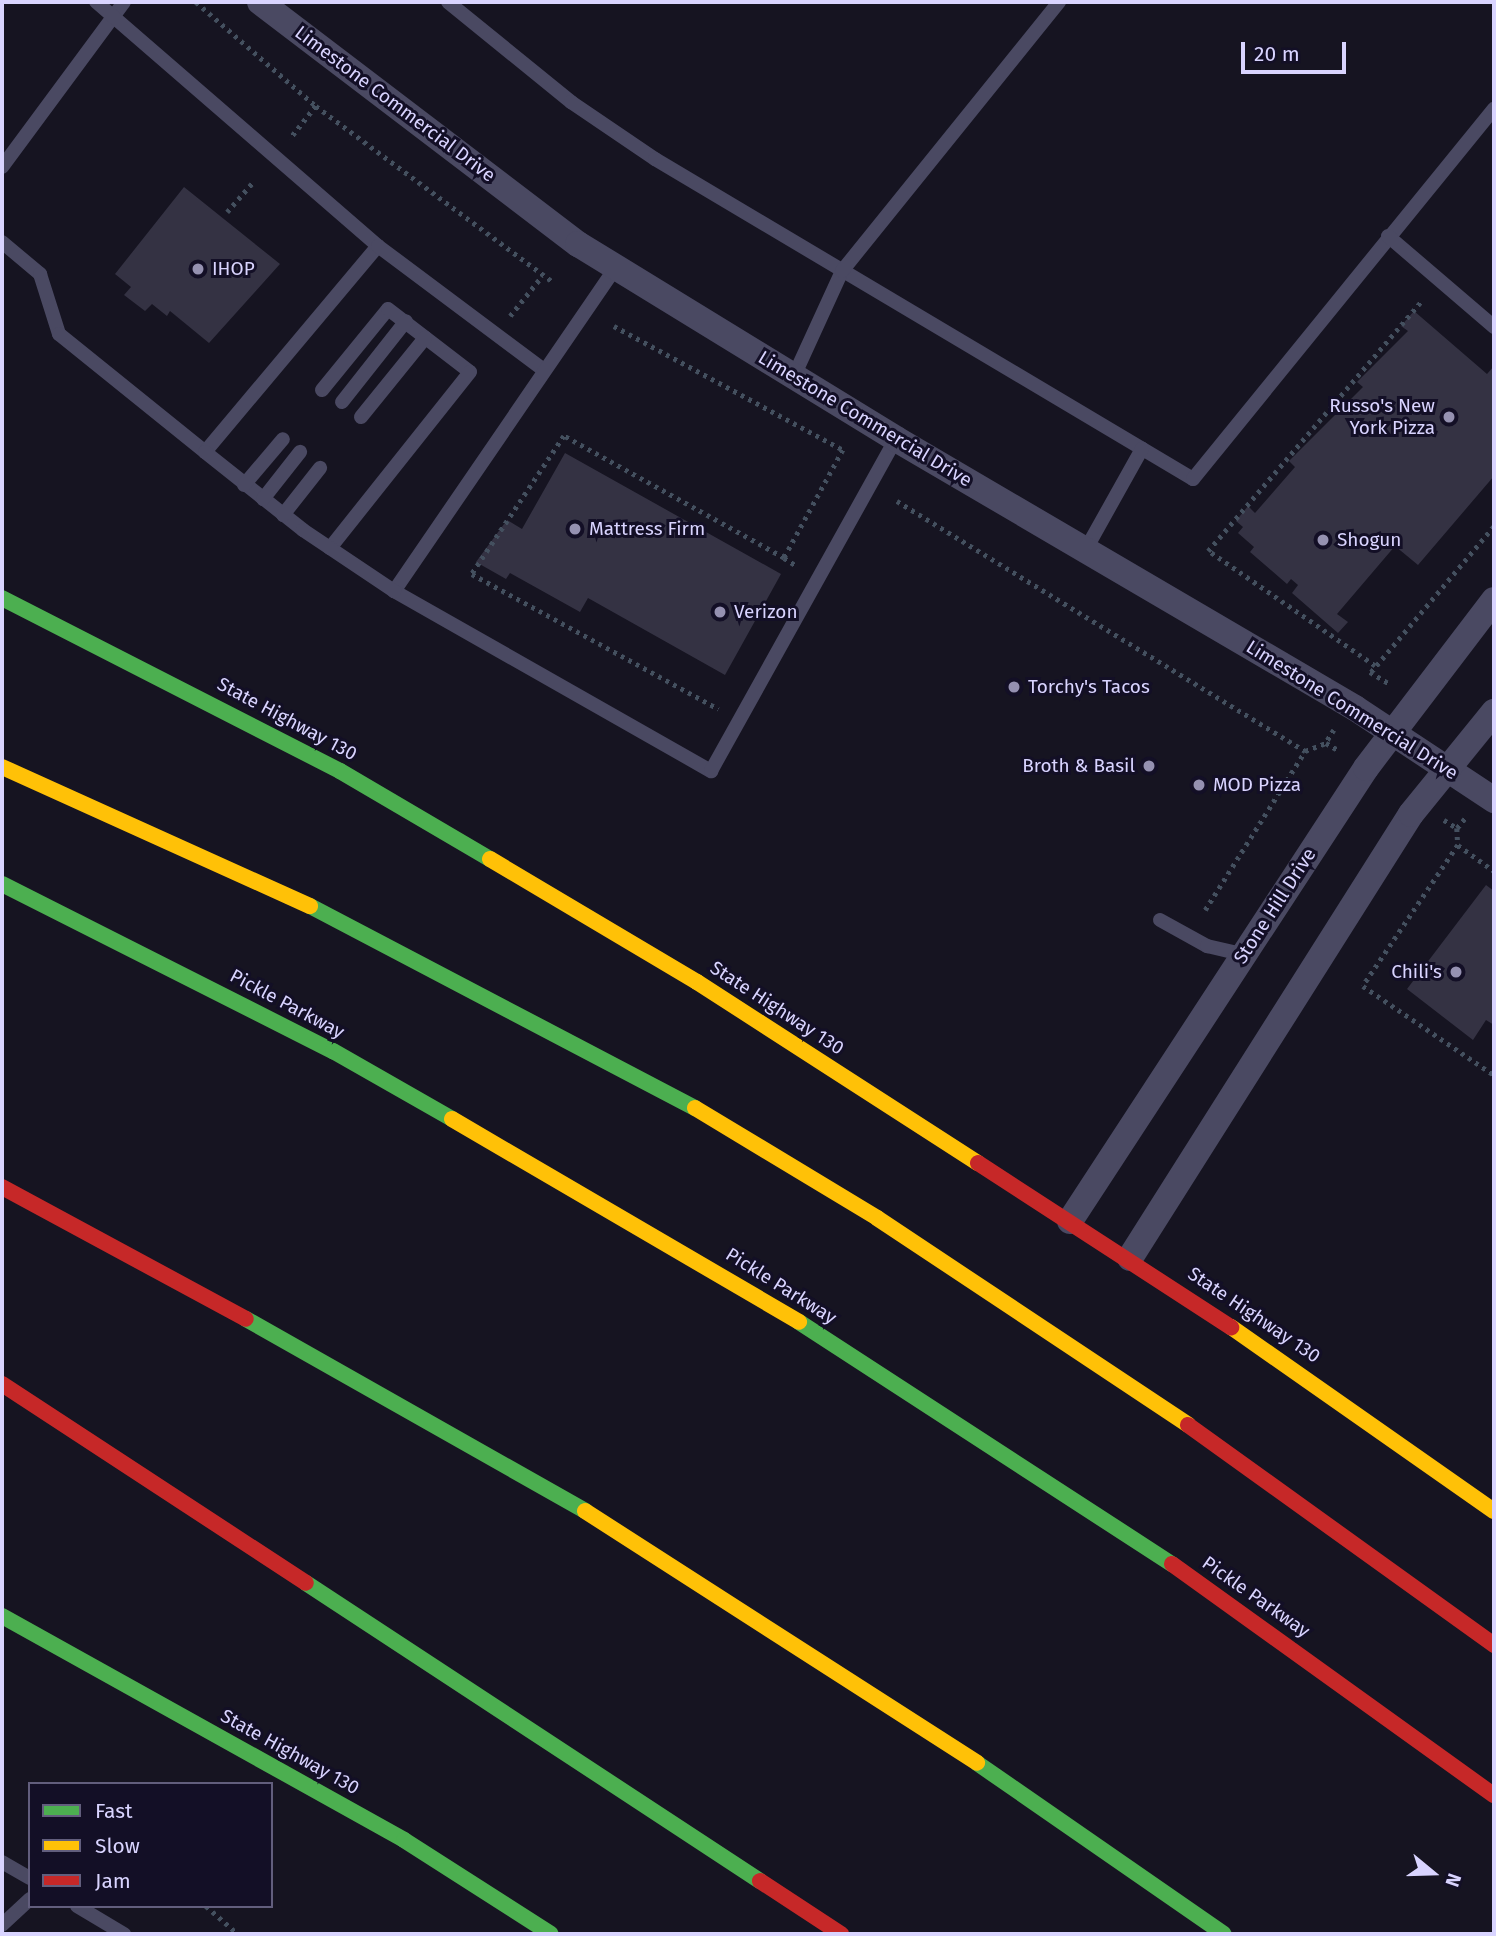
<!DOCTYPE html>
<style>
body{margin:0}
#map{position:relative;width:1496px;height:1936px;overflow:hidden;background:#161421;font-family:"Fira Sans",sans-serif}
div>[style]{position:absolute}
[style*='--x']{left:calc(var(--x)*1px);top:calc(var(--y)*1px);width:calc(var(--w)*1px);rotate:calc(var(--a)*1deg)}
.building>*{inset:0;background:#343243}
.path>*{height:4.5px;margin-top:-2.25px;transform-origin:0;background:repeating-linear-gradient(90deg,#44505f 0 3.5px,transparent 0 8.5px)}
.lane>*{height:14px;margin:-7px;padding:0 7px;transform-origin:7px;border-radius:7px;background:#4a4962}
.street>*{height:26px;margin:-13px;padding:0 13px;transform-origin:13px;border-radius:13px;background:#4a4962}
.fast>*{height:16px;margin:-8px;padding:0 8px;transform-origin:8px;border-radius:8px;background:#4caf50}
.slow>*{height:16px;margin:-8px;padding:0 8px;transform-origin:8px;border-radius:8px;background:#ffc107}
.jam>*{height:16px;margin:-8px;padding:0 8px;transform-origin:8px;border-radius:8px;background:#c62828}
.dots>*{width:19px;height:19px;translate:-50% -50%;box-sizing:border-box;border:4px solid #130f26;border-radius:50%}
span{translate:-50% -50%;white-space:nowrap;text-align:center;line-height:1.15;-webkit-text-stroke:6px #130f26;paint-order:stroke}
.street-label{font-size:19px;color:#d9d4ff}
.poi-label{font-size:19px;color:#d9d4ff}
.left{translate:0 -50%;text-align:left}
.right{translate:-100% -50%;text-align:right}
.frame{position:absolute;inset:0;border:4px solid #d9d4ff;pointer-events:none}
.legend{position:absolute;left:28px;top:1782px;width:245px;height:126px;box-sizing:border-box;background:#130f26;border:2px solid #625e7d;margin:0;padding:9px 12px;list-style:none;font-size:21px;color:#d9d4ff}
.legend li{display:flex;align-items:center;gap:14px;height:35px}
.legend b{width:35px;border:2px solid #625e7d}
.north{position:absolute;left:1398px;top:1838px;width:70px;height:70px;-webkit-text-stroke:5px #130f26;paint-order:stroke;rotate:109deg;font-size:19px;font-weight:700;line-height:28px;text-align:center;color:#d9d4ff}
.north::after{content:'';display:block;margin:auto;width:24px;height:32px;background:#d9d4ff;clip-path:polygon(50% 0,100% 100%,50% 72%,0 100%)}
.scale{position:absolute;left:1241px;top:42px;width:105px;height:32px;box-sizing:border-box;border:4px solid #d9d4ff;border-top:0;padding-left:9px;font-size:21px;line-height:24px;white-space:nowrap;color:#d9d4ff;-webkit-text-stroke:5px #130f26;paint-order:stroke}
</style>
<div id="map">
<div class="building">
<div style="clip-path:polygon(184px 187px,280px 264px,209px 343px,170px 311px,167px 316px,152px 304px,145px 311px,124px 295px,131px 287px,115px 274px)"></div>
<div style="clip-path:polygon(1414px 311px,1487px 374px,1494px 366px,1494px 476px,1418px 565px,1395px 546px,1337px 614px,1348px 622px,1338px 633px,1292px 593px,1298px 585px,1291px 579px,1287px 584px,1250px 552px,1254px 547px,1238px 533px,1243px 527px,1236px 521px,1248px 506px,1255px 513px,1295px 467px,1289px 461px,1363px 387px,1357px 382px,1408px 331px,1401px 326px)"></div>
<div style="clip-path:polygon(565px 453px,781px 574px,725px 675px,588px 598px,580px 612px,510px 573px,506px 579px,476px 562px,507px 520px,522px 529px)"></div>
<div style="clip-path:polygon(1486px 885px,1494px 891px,1494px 1025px,1486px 1020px,1473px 1040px,1407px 989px)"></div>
</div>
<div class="path">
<div style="--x:196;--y:2;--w:159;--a:40.9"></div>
<div style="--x:316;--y:106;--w:42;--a:128.2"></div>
<div style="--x:316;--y:106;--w:297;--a:36.6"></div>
<div style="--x:227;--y:212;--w:38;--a:-49"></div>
<div style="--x:510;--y:316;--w:51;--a:-51.3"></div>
<div style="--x:614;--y:326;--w:260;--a:28.4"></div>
<div style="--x:843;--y:450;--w:123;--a:118.6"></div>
<div style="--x:784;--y:558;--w:252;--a:-151"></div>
<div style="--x:564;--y:436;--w:166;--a:123.7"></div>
<div style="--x:472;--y:574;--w:281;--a:28.7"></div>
<div style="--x:897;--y:501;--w:479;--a:31.5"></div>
<div style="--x:784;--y:558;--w:15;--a:32"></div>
<div style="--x:1375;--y:666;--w:203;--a:-145.4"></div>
<div style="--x:1208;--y:551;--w:328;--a:-49.5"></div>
<div style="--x:1370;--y:672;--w:23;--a:31"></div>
<div style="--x:1371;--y:672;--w:191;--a:-49.9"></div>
<div style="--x:1334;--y:730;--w:15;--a:122"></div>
<div style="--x:1326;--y:743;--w:16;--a:30"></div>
<div style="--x:1444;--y:820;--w:15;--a:32"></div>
<div style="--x:1457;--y:828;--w:14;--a:-51"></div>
<div style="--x:1457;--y:828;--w:17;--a:87"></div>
<div style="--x:1458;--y:845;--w:170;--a:124"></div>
<div style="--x:1363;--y:986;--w:158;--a:34.2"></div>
<div style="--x:1458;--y:845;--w:44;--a:35.8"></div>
<div style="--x:1205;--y:910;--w:188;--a:-57.8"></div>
<div style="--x:1305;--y:751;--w:22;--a:-21"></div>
<div style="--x:206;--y:1906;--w:43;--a:41.2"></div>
</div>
<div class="lane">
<div style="--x:448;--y:2;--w:159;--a:39.1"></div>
<div style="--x:571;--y:102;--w:102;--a:34.2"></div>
<div style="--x:655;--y:159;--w:626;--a:30.74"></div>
<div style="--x:1193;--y:479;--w:477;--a:-50.9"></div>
<div style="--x:2;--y:167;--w:205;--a:-53.5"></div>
<div style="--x:1388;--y:236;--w:140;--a:40.6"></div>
<div style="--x:2;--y:242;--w:50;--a:40.1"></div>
<div style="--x:40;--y:274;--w:63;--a:72.4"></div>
<div style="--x:59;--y:334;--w:188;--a:38.9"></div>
<div style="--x:205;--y:452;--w:269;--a:-50"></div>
<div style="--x:378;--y:246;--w:373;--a:-139.1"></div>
<div style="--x:378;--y:246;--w:204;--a:36.8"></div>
<div style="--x:616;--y:267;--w:393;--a:124.4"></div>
<div style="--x:394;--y:591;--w:365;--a:29.6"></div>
<div style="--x:711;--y:771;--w:380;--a:-60.9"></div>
<div style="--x:794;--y:376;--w:115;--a:-65.4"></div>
<div style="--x:842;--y:271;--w:346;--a:-51.1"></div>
<div style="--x:322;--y:390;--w:104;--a:-50.8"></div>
<div style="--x:388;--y:309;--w:103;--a:37.5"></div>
<div style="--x:470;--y:372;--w:225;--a:128.5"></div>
<div style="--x:342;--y:402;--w:103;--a:-51.7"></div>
<div style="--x:361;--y:417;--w:102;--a:-51"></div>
<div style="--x:205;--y:452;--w:125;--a:38.5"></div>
<div style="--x:303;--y:530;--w:110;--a:33.8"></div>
<div style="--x:244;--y:485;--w:60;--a:-49.7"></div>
<div style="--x:263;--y:499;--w:60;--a:-51.8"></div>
<div style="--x:283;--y:515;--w:60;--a:-51.8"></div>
<div style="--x:1086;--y:549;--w:115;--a:-60.8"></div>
<div style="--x:1160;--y:920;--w:54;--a:29"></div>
<div style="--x:1207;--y:946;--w:37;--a:13"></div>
<div style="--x:2;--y:1862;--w:32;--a:30"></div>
<div style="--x:77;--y:1906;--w:55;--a:30.8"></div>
<div style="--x:2;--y:1925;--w:38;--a:-43"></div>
</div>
<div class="street">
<div style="--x:260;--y:2;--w:400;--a:37.3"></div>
<div style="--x:578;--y:244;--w:373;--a:31.5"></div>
<div style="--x:896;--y:439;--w:532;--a:30.37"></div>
<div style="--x:1355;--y:708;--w:167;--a:33.5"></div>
<div style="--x:1070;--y:1221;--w:541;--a:-56.84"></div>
<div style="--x:1366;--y:768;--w:211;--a:-52.7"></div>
<div style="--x:1130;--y:1258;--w:525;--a:-57.67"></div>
<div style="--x:1411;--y:814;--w:132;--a:-50.9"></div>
</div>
<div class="fast">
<div style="--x:2;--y:598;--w:380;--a:27.1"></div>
<div style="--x:340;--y:771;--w:174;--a:30.4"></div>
<div style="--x:2;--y:884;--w:371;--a:26.8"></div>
<div style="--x:333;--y:1051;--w:137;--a:29.7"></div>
<div style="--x:310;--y:906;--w:435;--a:27.7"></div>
<div style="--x:246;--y:1319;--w:390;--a:29.5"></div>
<div style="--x:799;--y:1322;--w:445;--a:33"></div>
<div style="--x:306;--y:1583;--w:543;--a:33.28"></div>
<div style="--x:2;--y:1616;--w:460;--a:29.1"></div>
<div style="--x:404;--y:1840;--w:174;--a:32.6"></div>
<div style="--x:977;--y:1763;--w:300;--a:34.7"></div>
</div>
<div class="slow">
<div style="--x:2;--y:767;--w:338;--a:24.3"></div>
<div style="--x:490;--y:859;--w:241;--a:30.7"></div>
<div style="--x:697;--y:982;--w:334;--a:32.8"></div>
<div style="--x:695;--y:1108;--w:213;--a:31.1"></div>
<div style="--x:877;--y:1218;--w:374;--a:33.6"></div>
<div style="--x:452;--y:1119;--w:402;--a:30.3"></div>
<div style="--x:1231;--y:1327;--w:321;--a:35"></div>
<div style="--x:585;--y:1511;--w:466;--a:32.7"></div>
</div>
<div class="jam">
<div style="--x:978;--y:1163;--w:302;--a:33"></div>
<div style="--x:2;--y:1187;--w:277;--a:28.4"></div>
<div style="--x:2;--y:1384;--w:363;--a:33.2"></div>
<div style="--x:1188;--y:1425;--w:377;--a:35.7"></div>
<div style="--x:1172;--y:1564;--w:396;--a:35.7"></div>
<div style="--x:760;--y:1881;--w:97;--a:33.2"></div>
</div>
<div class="dots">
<div style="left:198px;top:269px;background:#9591b1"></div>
<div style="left:1449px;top:417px;background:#9591b1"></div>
<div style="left:575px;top:529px;background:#9591b1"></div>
<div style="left:1323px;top:540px;background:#9591b1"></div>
<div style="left:720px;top:612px;background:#9591b1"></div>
<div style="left:1014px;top:687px;background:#9591b1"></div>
<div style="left:1149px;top:766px;background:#9591b1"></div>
<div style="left:1199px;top:785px;background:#9591b1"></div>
<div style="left:1456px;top:972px;background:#9591b1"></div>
</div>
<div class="street-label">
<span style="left:395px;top:104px;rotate:37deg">Limestone Commercial Drive</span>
<span style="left:865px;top:419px;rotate:31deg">Limestone Commercial Drive</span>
<span style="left:1352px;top:710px;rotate:32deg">Limestone Commercial Drive</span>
<span style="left:287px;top:719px;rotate:28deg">State Highway 130</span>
<span style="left:1275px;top:906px;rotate:-57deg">Stone Hill Drive</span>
<span style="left:287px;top:1004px;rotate:28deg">Pickle Parkway</span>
<span style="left:777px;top:1008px;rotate:33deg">State Highway 130</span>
<span style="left:781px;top:1286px;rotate:32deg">Pickle Parkway</span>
<span style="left:1254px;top:1315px;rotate:34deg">State Highway 130</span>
<span style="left:1256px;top:1597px;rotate:35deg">Pickle Parkway</span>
<span style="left:290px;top:1752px;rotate:29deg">State Highway 130</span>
</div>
<div class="poi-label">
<span class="left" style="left:212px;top:269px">IHOP</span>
<span class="right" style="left:1435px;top:417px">Russo's New<br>York Pizza</span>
<span class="left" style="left:589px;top:529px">Mattress Firm</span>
<span class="left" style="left:1337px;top:540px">Shogun</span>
<span class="left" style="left:734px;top:612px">Verizon</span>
<span class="left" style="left:1028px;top:687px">Torchy's Tacos</span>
<span class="right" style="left:1135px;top:766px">Broth &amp; Basil</span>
<span class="left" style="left:1213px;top:785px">MOD Pizza</span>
<span class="right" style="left:1442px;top:972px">Chili's</span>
</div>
<div class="frame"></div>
<ul class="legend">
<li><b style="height:9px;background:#4caf50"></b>Fast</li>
<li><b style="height:9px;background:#ffc107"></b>Slow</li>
<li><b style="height:9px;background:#c62828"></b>Jam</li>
</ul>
<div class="north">N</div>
<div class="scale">20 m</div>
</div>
